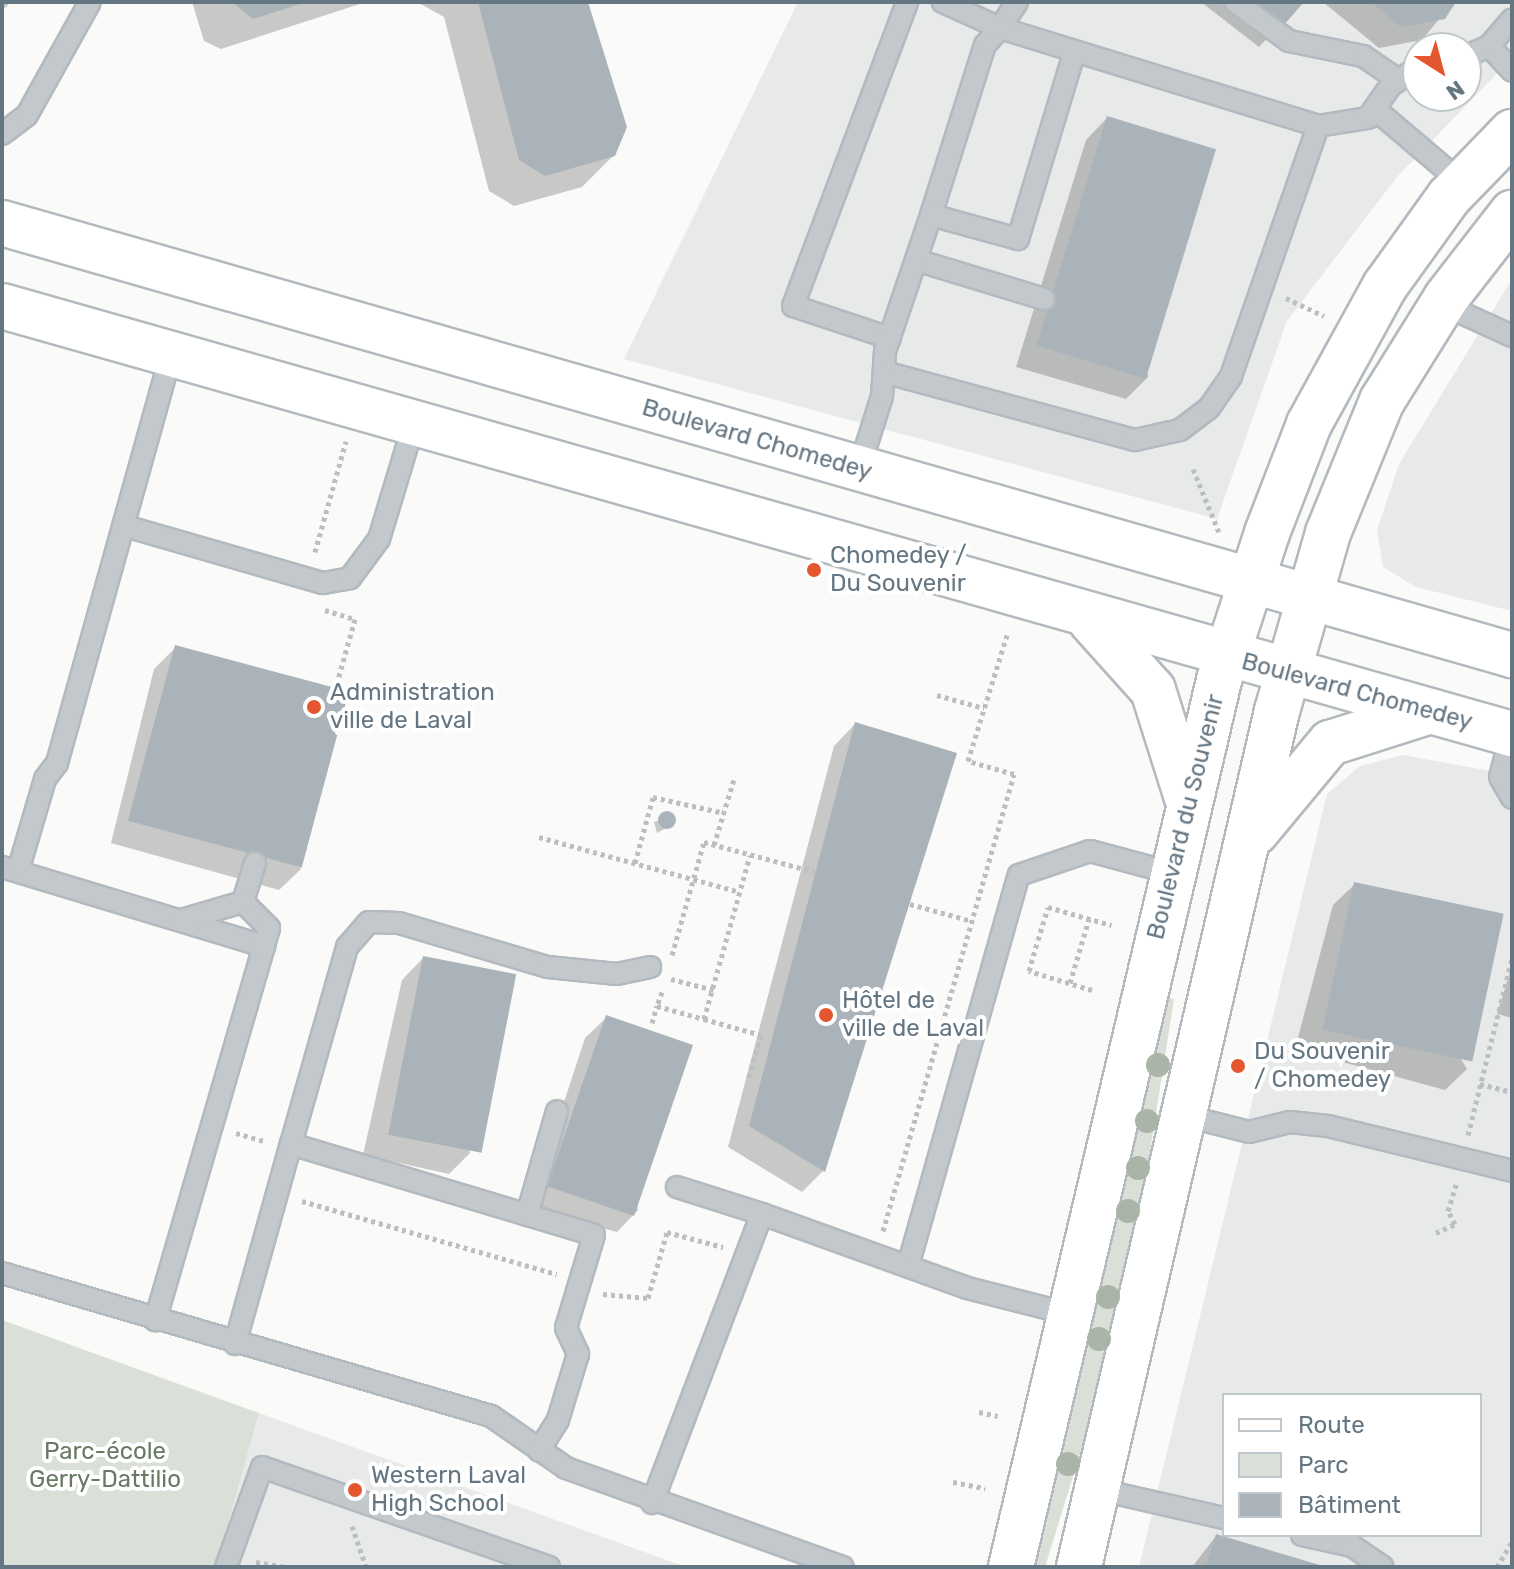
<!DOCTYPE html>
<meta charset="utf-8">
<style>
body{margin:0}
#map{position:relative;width:1514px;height:1569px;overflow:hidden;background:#fafaf8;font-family:Rubik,sans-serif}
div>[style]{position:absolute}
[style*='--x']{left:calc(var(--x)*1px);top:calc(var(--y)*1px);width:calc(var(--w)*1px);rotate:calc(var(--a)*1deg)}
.built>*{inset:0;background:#e8e9e9}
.green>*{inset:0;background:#dadfd7}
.shadow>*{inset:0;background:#0003}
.building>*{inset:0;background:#aab3b9;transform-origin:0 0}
.round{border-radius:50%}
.path>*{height:5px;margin-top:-2.5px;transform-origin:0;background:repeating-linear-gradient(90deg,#bbbfc2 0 4px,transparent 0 8px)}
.roads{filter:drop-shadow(2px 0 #b3babf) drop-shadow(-2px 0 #b3babf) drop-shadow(0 2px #b3babf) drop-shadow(0 -2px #b3babf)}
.lane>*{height:20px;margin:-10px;padding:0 10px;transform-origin:10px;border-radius:10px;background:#c3c8cc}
.secondary>*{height:44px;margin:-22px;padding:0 22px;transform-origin:22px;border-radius:22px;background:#fff}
.trees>*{width:24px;height:24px;margin:-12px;border-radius:50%;background:#aab4a7}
.dots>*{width:22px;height:22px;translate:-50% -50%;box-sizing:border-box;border:4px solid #fff;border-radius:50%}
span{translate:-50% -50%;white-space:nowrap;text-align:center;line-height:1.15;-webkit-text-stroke:8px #fff;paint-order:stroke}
.street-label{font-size:24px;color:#657683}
.poi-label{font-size:24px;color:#657683}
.left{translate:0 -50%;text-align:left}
.park-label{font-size:24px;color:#687a64}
.frame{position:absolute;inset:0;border:4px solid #657683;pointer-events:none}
.legend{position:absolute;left:1222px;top:1393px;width:260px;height:144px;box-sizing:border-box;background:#fff;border:2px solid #c1c8cd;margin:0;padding:10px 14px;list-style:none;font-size:24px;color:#657683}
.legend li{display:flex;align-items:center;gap:16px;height:40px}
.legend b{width:40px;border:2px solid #c1c8cd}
.north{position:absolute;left:1402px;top:32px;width:80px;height:80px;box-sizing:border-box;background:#fff;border:2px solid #c1c8cd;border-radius:50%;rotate:144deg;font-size:22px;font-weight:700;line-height:32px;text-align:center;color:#657683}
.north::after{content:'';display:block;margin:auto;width:28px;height:36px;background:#e4572e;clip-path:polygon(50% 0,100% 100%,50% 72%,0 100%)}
</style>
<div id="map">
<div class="built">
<div style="clip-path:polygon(evenodd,798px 2px,1512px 2px,1512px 58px,1397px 177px,1287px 321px,1217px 519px,624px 359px,798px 2px,1418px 48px,1466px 48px,1466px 96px,1418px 96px,1418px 48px)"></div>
<div style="clip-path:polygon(1512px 279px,1512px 611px,1416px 587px,1383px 567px,1377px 530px,1399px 464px)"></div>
<div style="clip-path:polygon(evenodd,1403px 755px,1512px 775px,1512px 1567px,1139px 1567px,1327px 794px,1360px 766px,1403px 755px,1224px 1395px,1480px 1395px,1480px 1535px,1224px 1535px,1224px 1395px)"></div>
<div style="clip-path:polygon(259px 1413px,686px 1567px,216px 1567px)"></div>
</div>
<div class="green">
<div style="clip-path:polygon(1169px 998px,1174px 999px,1142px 1202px,1092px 1415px,1045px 1567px,1036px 1567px)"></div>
<div style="clip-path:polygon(2px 1320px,259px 1413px,216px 1567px,2px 1567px)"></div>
</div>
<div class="shadow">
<div style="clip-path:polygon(2px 2px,11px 2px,2px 11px)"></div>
<div style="clip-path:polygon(192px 2px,366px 2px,221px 49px,204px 41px)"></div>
<div style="clip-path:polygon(417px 2px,586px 2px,614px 155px,582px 187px,514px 206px,489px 191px,444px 17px)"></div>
<div style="clip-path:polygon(1201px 2px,1301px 2px,1259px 47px)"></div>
<div style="clip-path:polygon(1323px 2px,1453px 2px,1422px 40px,1379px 48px)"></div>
<div style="clip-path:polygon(1107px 118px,1148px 377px,1126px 399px,1016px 367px,1086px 140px)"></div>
<div style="clip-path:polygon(176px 647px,301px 869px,279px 890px,111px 843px,154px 669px)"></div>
<div style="clip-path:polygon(855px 724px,955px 754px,823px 1171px,802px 1192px,728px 1147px,834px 746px)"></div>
<div style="clip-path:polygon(671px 815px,672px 825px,657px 833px,654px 822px)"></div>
<div style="clip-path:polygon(1355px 884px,1467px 1069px,1445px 1090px,1295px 1049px,1333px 905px)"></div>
<div style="clip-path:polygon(423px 958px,470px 1153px,449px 1174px,363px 1155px,402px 980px)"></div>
<div style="clip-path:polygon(1512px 966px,1512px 1018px,1497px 1014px)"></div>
<div style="clip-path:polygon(607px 1017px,638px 1210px,617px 1232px,529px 1209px,585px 1038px)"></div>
<div style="clip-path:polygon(1216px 1536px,1318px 1567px,1192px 1567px)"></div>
</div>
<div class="building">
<div style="clip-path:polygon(232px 2px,303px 2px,303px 3px,253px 19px)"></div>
<div style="clip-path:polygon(478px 2px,588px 2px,627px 127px,615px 156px,545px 176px,519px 160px)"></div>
<div style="clip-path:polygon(1250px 2px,1304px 2px,1282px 27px)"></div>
<div style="clip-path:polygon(1371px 2px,1456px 2px,1445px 19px,1401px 27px)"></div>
<div style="left:1107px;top:116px;width:114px;height:240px;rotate:17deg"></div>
<div style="left:175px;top:645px;width:180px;height:182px;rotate:15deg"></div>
<div style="clip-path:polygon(855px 722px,957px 753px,825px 1172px,749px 1126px)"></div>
<div class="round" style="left:658px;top:811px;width:18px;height:18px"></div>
<div style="left:1354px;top:882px;width:153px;height:151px;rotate:12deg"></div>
<div style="left:423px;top:956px;width:95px;height:182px;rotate:11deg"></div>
<div style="left:606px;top:1015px;width:92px;height:181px;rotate:19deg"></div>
<div style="clip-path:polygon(1216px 1534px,1323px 1566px,1323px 1567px,1206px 1567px)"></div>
</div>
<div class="path">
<div style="--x:1286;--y:298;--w:42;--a:25.3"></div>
<div style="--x:1193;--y:469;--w:68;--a:67.6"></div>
<div style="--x:315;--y:552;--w:115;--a:-74.4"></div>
<div style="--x:325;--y:610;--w:31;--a:17"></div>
<div style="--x:355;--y:619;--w:74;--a:105.7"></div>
<div style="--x:937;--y:695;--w:49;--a:15.5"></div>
<div style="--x:539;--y:837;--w:208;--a:15.3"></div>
<div style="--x:714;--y:845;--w:72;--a:-73.1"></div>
<div style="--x:635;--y:863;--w:68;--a:-74.7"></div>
<div style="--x:653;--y:797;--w:73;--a:12.7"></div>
<div style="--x:910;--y:904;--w:64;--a:15.3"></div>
<div style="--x:672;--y:955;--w:117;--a:-74.2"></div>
<div style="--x:704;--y:842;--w:115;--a:15.1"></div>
<div style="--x:671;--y:979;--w:44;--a:14.3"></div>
<div style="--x:1070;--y:983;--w:67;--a:-73.5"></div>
<div style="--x:1092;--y:990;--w:66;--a:-163.2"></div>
<div style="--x:1029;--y:971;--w:32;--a:-74"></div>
<div style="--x:1038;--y:940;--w:34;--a:-73"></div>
<div style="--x:1048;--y:907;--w:66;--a:15.9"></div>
<div style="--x:662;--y:992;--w:15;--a:110"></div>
<div style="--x:657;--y:1006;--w:49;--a:15.5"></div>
<div style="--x:704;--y:1019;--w:170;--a:-74.3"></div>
<div style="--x:704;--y:1019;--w:59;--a:15.7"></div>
<div style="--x:761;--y:1035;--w:47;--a:106.1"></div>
<div style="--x:652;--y:1023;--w:18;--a:-74"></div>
<div style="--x:1480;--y:1084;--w:33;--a:14"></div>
<div style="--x:236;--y:1133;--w:29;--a:16"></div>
<div style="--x:1468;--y:1135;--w:182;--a:-76"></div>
<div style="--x:302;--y:1201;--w:265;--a:16"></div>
<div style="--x:883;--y:1231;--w:475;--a:-74"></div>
<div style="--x:1014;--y:774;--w:48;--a:-164.2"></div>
<div style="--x:968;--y:761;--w:135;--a:-72.8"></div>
<div style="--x:1436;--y:1233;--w:21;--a:-25"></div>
<div style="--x:1455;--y:1224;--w:15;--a:-118"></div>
<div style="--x:1448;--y:1211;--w:28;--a:-73"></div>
<div style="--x:603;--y:1294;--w:45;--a:5.1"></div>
<div style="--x:648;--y:1298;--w:69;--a:-73.9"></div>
<div style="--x:667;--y:1232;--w:58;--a:15"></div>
<div style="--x:979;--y:1412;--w:19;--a:12"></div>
<div style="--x:953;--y:1482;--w:33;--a:11"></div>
<div style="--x:352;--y:1526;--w:43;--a:71.1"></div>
<div style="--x:256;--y:1562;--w:29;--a:10"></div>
<div style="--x:1497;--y:1567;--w:29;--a:-59"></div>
</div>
<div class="roads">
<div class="lane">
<div style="--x:1017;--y:2;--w:31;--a:123"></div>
<div style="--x:1000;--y:28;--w:333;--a:17.1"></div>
<div style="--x:1318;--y:126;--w:51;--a:-9.1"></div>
<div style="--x:1368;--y:118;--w:39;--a:-55"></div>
<div style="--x:1390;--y:86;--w:34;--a:-34"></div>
<div style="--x:1235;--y:2;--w:67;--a:35.8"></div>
<div style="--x:1289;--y:41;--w:76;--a:11.5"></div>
<div style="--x:1363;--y:56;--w:41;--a:34.1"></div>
<div style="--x:1489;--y:46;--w:34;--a:47"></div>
<div style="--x:1466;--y:56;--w:25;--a:-23"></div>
<div style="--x:1489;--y:46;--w:35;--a:-49"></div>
<div style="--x:1376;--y:110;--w:113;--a:40.3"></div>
<div style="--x:2;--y:134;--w:31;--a:-37"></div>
<div style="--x:27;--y:115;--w:129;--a:-60.9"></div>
<div style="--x:931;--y:215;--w:178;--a:-72.4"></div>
<div style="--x:985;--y:45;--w:23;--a:-49"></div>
<div style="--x:1000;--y:28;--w:63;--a:-155.5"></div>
<div style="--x:916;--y:260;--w:134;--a:16.9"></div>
<div style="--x:1442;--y:304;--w:77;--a:24.6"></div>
<div style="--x:890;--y:338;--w:102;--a:-161.7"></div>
<div style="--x:793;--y:306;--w:325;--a:-69.4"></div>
<div style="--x:884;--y:372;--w:260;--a:15.2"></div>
<div style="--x:1135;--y:440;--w:46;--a:-12.5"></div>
<div style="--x:1180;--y:430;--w:36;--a:-37"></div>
<div style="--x:1209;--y:408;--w:39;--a:-55"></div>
<div style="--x:1231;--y:376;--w:265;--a:-70.8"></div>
<div style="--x:859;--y:469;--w:77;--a:-72.5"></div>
<div style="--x:882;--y:396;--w:45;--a:-86.2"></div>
<div style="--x:885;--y:351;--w:144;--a:-71.3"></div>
<div style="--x:931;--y:215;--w:90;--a:15.4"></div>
<div style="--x:1018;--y:239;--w:194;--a:-73.2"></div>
<div style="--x:125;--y:526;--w:206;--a:16.1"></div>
<div style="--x:323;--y:583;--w:27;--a:-10"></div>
<div style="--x:350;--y:578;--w:49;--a:-53.4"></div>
<div style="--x:379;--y:539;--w:121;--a:-73.2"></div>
<div style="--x:1511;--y:734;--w:44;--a:104.3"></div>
<div style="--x:1500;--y:777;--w:24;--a:60"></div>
<div style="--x:2;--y:867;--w:274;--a:16.8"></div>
<div style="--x:264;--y:946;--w:390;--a:106.2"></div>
<div style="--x:18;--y:871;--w:96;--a:-73.6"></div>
<div style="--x:45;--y:779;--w:20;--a:-53"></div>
<div style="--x:57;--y:763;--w:425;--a:-74.4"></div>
<div style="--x:243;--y:902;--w:37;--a:45"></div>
<div style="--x:269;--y:928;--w:19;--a:106"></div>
<div style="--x:243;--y:902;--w:41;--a:-72.9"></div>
<div style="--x:181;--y:920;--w:65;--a:-16.2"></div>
<div style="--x:1182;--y:1115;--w:69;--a:14.2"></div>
<div style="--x:1249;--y:1132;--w:42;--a:-13.7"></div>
<div style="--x:1290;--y:1122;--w:38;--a:6"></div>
<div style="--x:1328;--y:1126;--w:189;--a:13.7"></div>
<div style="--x:291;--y:1144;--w:205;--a:-74.1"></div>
<div style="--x:347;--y:947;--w:33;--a:-49"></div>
<div style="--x:369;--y:922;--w:30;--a:2"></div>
<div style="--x:399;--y:923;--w:155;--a:16.5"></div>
<div style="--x:548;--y:967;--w:69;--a:5.8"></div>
<div style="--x:617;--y:974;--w:34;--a:-12"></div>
<div style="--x:677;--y:1187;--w:89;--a:17.6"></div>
<div style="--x:527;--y:1215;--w:108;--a:-73.9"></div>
<div style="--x:908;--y:1266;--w:406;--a:-74.2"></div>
<div style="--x:1019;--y:875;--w:75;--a:-18.7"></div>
<div style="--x:1090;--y:851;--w:85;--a:15"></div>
<div style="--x:2;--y:1273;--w:509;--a:16.3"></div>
<div style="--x:491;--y:1416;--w:91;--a:34.7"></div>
<div style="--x:566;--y:1468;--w:294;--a:19.7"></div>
<div style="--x:235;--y:1344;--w:208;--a:-74.4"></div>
<div style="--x:291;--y:1144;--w:316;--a:16.7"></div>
<div style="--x:594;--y:1235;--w:97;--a:106.8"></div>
<div style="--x:566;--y:1328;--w:29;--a:65"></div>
<div style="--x:578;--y:1354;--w:69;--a:106.9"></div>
<div style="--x:558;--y:1420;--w:36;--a:122"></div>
<div style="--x:1096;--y:1489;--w:131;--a:12.8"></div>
<div style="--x:652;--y:1503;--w:309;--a:-69.2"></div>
<div style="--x:762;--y:1214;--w:218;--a:19.8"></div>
<div style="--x:967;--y:1288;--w:102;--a:14.2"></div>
<div style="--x:1302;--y:1535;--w:51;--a:12.4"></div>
<div style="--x:1352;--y:1546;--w:37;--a:34"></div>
<div style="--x:226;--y:1567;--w:106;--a:-70.2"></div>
<div style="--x:262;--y:1467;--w:304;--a:19.2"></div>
</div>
<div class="secondary">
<div style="--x:2;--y:223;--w:1571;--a:15.97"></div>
<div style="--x:2;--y:306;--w:1569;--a:15.83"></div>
<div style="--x:1091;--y:621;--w:93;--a:48.1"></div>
<div style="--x:1153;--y:690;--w:113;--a:72.5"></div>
<div style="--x:1256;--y:832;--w:116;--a:-50.3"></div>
<div style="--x:1330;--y:743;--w:103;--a:-17.6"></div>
<div style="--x:1011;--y:1567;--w:911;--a:-76.8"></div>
<div style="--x:1219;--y:680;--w:155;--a:-71.9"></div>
<div style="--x:1267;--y:533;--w:117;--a:-68.9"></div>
<div style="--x:1309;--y:424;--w:158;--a:-61.2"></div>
<div style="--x:1385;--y:286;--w:110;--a:-54.3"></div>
<div style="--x:1449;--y:197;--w:91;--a:-45.9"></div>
<div style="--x:1079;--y:1567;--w:879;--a:-76.98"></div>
<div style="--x:1277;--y:711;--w:185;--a:-74"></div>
<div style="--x:1328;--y:533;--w:143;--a:-67.8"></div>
<div style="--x:1382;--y:401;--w:121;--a:-58.1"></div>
<div style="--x:1446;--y:298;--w:108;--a:-52.2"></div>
</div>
</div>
<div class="trees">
<div style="left:1158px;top:1065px"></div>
<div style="left:1147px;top:1121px"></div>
<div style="left:1138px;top:1168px"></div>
<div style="left:1128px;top:1211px"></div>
<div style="left:1108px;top:1297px"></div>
<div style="left:1099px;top:1339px"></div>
<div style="left:1068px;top:1464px"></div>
</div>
<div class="dots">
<div style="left:814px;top:570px;background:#e4572e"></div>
<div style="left:314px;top:707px;background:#e4572e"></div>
<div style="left:826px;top:1015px;background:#e4572e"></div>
<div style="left:1238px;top:1066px;background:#e4572e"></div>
<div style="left:355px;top:1490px;background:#e4572e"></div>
</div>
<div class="street-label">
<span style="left:757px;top:440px;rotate:16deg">Boulevard Chomedey</span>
<span style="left:1357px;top:692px;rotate:15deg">Boulevard Chomedey</span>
<span style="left:1186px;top:817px;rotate:-76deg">Boulevard du Souvenir</span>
</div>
<div class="poi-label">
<span class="left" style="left:830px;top:570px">Chomedey /<br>Du Souvenir</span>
<span class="left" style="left:330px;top:707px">Administration<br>ville de Laval</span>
<span class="left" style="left:842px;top:1015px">Hôtel de<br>ville de Laval</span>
<span class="left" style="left:1254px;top:1066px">Du Souvenir<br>/ Chomedey</span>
<span class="left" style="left:371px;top:1490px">Western Laval<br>High School</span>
</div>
<div class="park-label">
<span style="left:105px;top:1466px">Parc-école<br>Gerry-Dattilio</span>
</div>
<div class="frame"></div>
<ul class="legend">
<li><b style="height:10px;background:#fff"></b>Route</li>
<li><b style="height:22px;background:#dadfd7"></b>Parc</li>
<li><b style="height:22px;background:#aab3b9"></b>Bâtiment</li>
</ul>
<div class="north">N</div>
</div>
